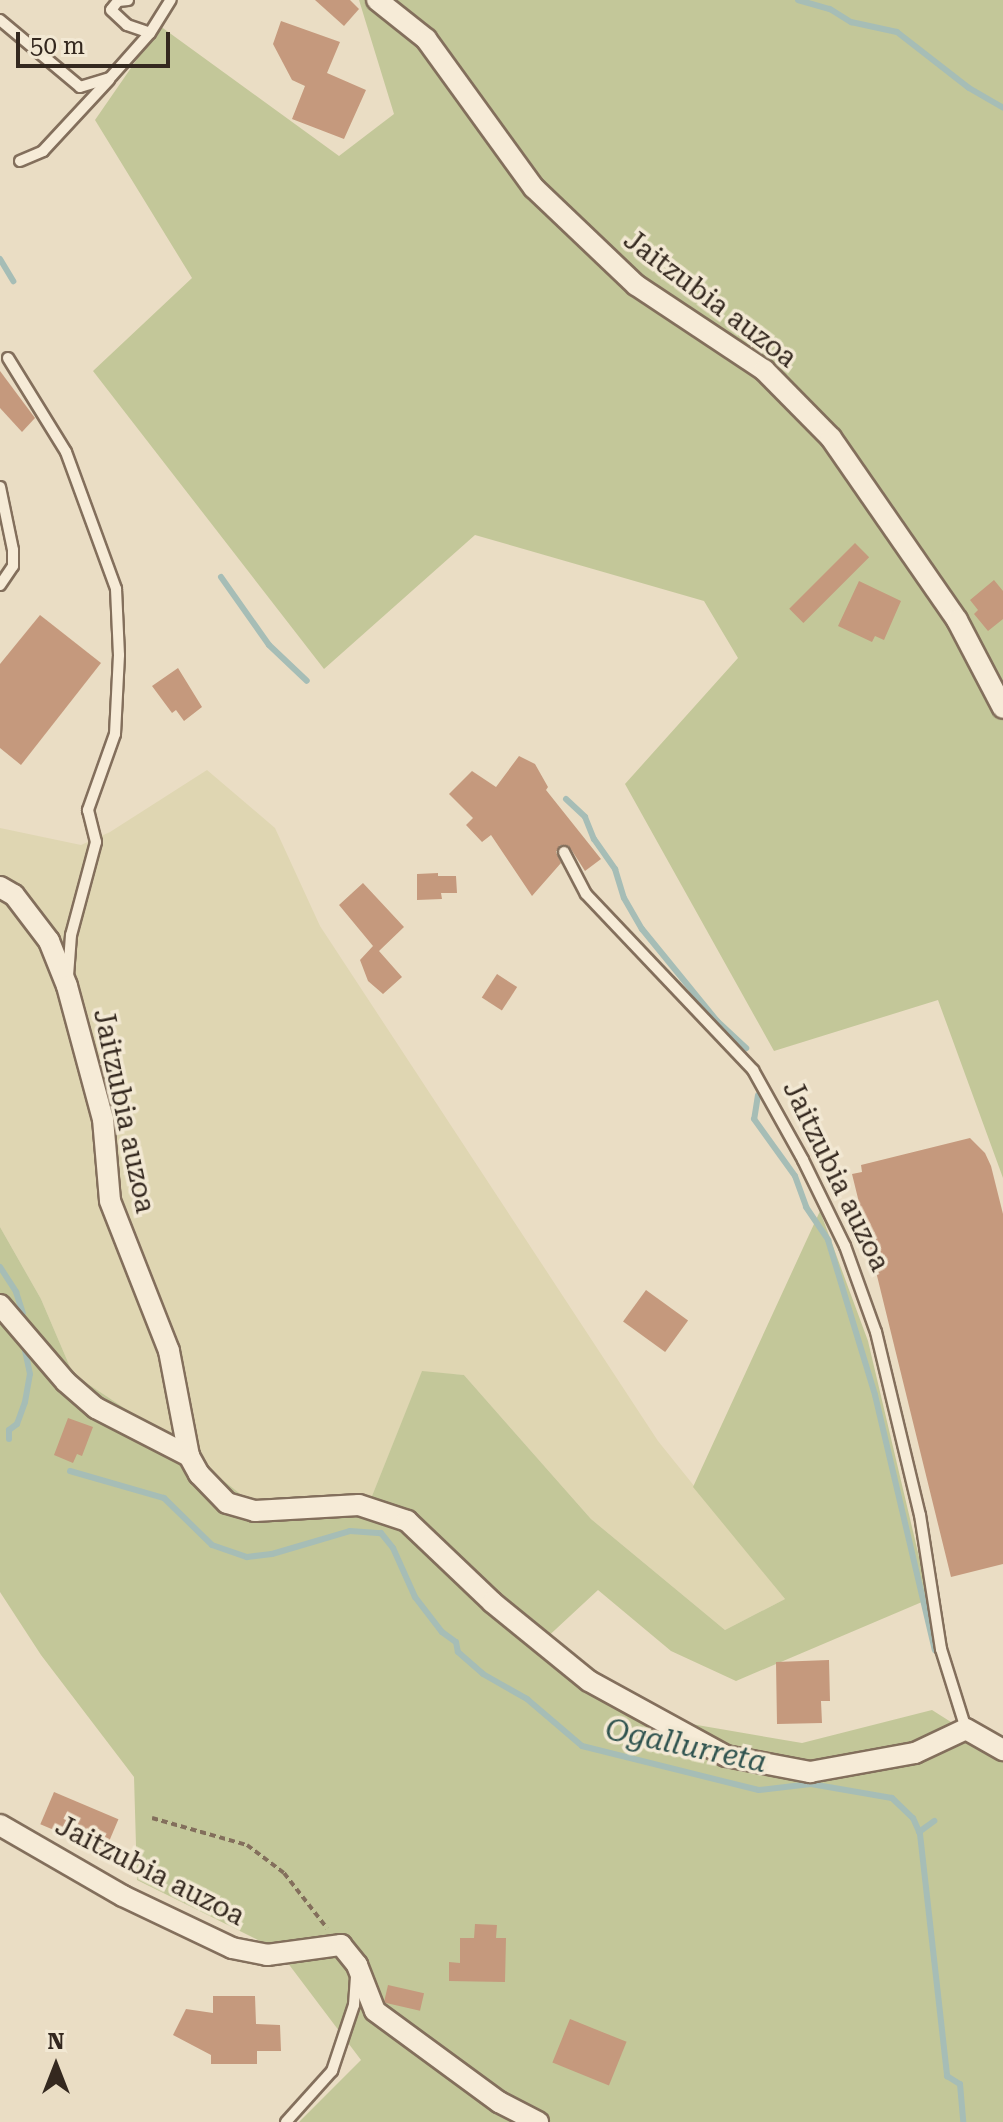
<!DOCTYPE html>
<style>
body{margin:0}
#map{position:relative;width:1003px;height:2122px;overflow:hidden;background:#eaddc4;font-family:"Roboto Serif",serif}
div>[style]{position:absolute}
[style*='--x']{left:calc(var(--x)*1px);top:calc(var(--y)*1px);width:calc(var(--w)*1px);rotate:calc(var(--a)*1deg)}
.farmland>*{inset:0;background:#dfd6b2}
.green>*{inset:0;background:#c3c799}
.stream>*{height:6px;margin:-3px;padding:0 3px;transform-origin:3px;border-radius:3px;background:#a6bdb6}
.building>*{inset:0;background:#c5997d;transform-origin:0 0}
.path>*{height:4px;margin-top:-2px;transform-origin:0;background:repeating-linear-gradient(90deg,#836f5c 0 6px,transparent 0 10px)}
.roads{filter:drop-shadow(2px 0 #836f5c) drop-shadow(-2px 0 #836f5c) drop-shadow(0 2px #836f5c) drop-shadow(0 -2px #836f5c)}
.service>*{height:10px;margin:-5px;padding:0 5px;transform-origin:5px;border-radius:5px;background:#f6ebd7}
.minor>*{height:20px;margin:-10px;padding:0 10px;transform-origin:10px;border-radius:10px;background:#f6ebd7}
span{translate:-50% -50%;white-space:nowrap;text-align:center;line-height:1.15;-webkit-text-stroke:7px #f2e8d3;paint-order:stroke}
.street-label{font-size:28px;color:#34281f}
.water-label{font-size:30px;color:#2f534f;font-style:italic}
.north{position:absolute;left:16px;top:2026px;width:80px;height:80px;-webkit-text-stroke:6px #f2e8d3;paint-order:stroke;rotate:0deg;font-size:22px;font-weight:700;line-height:32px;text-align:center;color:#34281f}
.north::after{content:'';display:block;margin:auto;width:28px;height:36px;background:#34281f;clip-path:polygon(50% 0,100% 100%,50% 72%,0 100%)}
.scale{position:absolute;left:16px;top:32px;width:154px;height:36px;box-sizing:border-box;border:4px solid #34281f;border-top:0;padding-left:10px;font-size:24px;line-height:28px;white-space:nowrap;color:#34281f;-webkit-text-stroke:6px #f2e8d3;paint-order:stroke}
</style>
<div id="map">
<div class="farmland">
<div style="clip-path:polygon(207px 770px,275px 828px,320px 926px,658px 1441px,785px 1599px,725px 1630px,591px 1519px,464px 1375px,422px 1372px,366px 1511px,257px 1507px,168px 1437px,73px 1374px,41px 1299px,0 1227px,0 828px,81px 845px,110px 832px)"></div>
</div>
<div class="green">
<div style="clip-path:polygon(359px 0,1003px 0,1003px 1178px,938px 1000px,774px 1051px,625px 784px,738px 658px,704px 601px,475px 535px,324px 669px,93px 371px,192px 278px,95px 120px,160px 26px,339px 156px,394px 114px)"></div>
<div style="clip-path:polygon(820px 1211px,868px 1341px,929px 1599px,736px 1681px,671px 1651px,598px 1590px,542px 1642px,633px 1714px,802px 1743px,932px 1710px,1003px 1755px,1003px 2122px,299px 2122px,361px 2060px,278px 1950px,137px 1880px,134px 1777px,41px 1655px,0 1592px,0 1227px,41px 1299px,73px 1374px,168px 1437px,257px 1507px,366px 1511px,422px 1371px,464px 1375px,591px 1519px,725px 1630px,785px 1599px,693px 1487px)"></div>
</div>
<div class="stream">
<div style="--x:798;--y:0;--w:33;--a:16"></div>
<div style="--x:830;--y:9;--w:25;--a:32"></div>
<div style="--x:851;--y:22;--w:47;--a:12.3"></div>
<div style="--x:897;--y:32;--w:91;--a:37.9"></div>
<div style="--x:969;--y:88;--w:39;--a:30"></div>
<div style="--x:0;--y:259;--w:26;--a:59"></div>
<div style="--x:221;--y:577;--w:83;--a:54.8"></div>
<div style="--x:269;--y:645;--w:52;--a:43.5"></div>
<div style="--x:566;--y:799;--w:26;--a:43"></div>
<div style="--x:585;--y:817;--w:24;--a:68"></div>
<div style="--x:594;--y:839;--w:37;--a:55"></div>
<div style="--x:615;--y:869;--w:30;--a:73"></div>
<div style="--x:624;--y:898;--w:36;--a:60"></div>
<div style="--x:642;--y:929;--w:119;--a:50.8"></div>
<div style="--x:717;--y:1021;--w:40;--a:43"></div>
<div style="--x:758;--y:1095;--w:24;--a:99"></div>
<div style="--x:754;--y:1119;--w:70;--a:54.3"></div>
<div style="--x:795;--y:1176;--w:33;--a:70"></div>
<div style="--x:806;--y:1207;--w:40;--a:56"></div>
<div style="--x:828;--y:1240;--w:162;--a:73.1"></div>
<div style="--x:875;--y:1395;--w:262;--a:76.8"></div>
<div style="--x:0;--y:1267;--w:30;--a:57"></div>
<div style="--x:16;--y:1292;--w:22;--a:72"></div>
<div style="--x:9;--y:1439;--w:9;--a:-90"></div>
<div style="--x:9;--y:1430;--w:10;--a:-37"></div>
<div style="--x:17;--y:1424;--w:23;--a:-70"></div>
<div style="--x:25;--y:1402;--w:28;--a:-80"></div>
<div style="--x:30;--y:1374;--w:30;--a:-102"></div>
<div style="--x:70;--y:1471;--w:98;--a:16"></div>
<div style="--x:164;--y:1498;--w:67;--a:44.4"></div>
<div style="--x:212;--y:1545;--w:37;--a:19"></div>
<div style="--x:247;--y:1557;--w:25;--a:-7"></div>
<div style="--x:272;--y:1554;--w:81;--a:-16.4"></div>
<div style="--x:350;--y:1531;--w:31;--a:4"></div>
<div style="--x:381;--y:1533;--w:19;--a:51"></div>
<div style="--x:393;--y:1548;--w:54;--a:65.8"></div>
<div style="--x:415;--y:1597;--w:44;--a:52.4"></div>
<div style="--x:442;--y:1632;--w:17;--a:36"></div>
<div style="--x:456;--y:1642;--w:10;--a:79"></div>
<div style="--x:458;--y:1652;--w:33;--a:41"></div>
<div style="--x:483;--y:1674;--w:51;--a:29.6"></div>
<div style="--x:527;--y:1699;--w:72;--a:40.5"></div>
<div style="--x:582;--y:1746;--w:182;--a:14"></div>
<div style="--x:759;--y:1790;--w:52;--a:-6.6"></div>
<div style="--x:811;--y:1784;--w:82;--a:9.8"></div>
<div style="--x:892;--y:1798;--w:29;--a:44"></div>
<div style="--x:913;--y:1818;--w:17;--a:66"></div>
<div style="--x:920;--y:1834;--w:244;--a:83.6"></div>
<div style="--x:947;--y:2076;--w:15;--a:32"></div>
<div style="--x:960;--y:2084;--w:38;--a:85"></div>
<div style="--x:919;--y:1832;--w:19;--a:-36"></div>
</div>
<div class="building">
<div style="clip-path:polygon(315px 0,350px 0,359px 9px,344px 26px)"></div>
<div style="clip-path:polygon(281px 21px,340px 42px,327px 73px,366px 90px,344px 139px,292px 119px,305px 86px,292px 80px,273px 44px)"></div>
<div style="clip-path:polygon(0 371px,35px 418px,22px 432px,0 408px)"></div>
<div style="left:855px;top:543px;width:20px;height:93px;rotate:45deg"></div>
<div style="clip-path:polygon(994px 580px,1003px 591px,1003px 619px,988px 631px,974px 614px,978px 610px,970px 600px)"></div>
<div style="clip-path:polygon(859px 581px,901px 601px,884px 640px,875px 636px,872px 642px,838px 626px)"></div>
<div style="clip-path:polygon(40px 615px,101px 663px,21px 765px,0 748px,0 664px)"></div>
<div style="clip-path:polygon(178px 668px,202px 707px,184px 721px,176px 710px,172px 713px,152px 686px)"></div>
<div style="clip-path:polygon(519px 756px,535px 764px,548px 787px,546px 790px,601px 859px,585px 871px,569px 846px,560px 845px,556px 852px,561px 863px,532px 896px,491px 835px,482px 842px,466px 825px,473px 818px,449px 794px,472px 771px,496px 787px)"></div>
<div style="clip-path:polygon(438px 873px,438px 876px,456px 876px,457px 893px,441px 893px,442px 899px,417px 900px,417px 874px)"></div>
<div style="clip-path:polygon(363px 883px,404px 927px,379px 951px,402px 977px,383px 994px,368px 981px,360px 960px,373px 946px,339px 905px)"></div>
<div style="left:497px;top:974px;width:24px;height:28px;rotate:33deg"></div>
<div style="clip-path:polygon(970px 1138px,985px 1153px,991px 1166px,1003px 1214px,1003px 1564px,951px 1577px,852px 1174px,862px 1172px,861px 1165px)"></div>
<div style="left:646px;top:1290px;width:52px;height:39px;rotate:36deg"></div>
<div style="clip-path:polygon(68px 1418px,93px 1427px,82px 1456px,77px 1454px,73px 1463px,54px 1455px)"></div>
<div style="clip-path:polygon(829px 1660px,830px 1701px,821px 1701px,822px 1723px,777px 1724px,776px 1662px)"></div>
<div style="left:54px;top:1792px;width:70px;height:35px;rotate:23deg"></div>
<div style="clip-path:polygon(475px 1924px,497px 1925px,496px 1938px,506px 1938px,505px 1982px,449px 1981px,449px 1962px,460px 1963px,460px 1938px,474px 1938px)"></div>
<div style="left:388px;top:1985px;width:37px;height:18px;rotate:13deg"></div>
<div style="clip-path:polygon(213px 1996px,255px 1996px,256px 2024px,280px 2025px,281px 2051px,257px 2051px,257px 2064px,211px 2064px,211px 2055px,173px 2035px,186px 2009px,213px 2013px)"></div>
<div style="left:570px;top:2019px;width:61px;height:47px;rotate:22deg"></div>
</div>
<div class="path">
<div style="--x:152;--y:1818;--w:99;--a:15.9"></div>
<div style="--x:247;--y:1845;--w:46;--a:37.1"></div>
<div style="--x:284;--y:1873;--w:70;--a:52"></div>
</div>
<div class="roads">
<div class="service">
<div style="--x:128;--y:0;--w:10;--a:174"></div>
<div style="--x:118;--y:1;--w:11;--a:128"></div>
<div style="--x:111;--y:10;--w:22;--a:43"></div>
<div style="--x:127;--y:25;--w:24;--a:19"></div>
<div style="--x:0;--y:20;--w:104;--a:39.9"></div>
<div style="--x:80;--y:87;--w:31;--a:-17"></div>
<div style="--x:110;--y:78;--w:60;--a:-48.4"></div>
<div style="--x:150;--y:33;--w:39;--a:-58"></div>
<div style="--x:20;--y:161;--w:25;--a:-23"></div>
<div style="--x:43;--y:151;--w:97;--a:-47.1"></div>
<div style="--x:8;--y:358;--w:110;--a:58.3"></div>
<div style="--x:66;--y:452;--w:146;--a:69.9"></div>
<div style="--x:116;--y:589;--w:66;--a:87.4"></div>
<div style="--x:119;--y:655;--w:79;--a:92.9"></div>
<div style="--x:115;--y:734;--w:81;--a:109.6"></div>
<div style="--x:88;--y:810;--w:33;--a:76"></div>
<div style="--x:96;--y:842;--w:96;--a:105"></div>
<div style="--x:71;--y:935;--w:41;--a:94.2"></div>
<div style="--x:0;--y:487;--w:64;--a:78.3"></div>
<div style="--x:13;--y:550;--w:16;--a:90"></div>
<div style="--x:13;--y:566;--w:23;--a:124"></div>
<div style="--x:564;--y:852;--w:47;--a:62.4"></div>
<div style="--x:586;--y:894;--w:243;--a:46.5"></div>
<div style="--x:753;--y:1070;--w:103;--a:60.9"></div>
<div style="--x:803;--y:1160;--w:96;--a:64"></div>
<div style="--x:845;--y:1246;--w:91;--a:70.2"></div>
<div style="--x:876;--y:1332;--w:188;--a:76.5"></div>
<div style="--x:920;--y:1515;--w:136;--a:81.1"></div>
<div style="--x:941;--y:1649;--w:84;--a:72.6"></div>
<div style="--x:286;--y:2122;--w:69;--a:-48"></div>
<div style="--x:332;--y:2071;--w:70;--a:-71.6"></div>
<div style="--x:354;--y:2005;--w:30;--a:-86"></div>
</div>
<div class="minor">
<div style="--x:377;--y:0;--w:63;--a:38.5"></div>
<div style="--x:426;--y:39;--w:184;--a:54.1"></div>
<div style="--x:534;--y:188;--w:141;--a:43.6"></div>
<div style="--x:636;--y:285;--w:154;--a:33.6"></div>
<div style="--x:764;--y:370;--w:95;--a:45.4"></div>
<div style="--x:831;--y:438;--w:221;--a:55.3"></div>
<div style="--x:957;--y:620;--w:99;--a:62.4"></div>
<div style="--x:0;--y:887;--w:16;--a:30"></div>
<div style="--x:14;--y:895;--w:58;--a:52.7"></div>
<div style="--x:49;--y:941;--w:48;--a:68.2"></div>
<div style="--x:67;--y:986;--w:138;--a:74.9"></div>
<div style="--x:103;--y:1119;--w:82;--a:85.1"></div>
<div style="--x:110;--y:1201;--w:161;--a:68.5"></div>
<div style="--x:169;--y:1351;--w:107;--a:79.2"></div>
<div style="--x:0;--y:1305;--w:101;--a:49.4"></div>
<div style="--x:66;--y:1382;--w:40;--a:41"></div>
<div style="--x:96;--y:1408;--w:105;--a:27.3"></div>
<div style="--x:189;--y:1456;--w:21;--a:61"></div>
<div style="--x:199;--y:1474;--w:40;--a:46"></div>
<div style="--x:227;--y:1503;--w:29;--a:16"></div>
<div style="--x:255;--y:1511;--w:104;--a:-3.3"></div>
<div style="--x:359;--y:1505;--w:51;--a:18.4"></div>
<div style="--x:407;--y:1521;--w:117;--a:43.6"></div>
<div style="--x:492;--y:1602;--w:125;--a:39.2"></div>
<div style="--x:589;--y:1681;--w:156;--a:28.7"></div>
<div style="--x:726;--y:1756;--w:86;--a:10.8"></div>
<div style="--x:810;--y:1772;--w:107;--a:-10.3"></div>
<div style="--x:915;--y:1753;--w:56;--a:-25.2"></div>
<div style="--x:966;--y:1729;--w:43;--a:29.6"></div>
<div style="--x:0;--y:1825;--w:142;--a:30"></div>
<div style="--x:123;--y:1896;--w:121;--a:25.5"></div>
<div style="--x:232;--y:1948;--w:36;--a:11"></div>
<div style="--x:267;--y:1955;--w:75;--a:-7.7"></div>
<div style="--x:341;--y:1945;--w:26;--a:51"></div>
<div style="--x:357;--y:1965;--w:49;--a:68.6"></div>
<div style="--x:375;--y:2011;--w:154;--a:36.3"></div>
<div style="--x:499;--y:2102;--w:44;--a:27.1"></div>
</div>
</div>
<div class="street-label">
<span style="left:710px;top:299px;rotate:37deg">Jaitzubia auzoa</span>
<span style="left:124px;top:1111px;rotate:78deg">Jaitzubia auzoa</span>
<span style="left:836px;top:1176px;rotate:64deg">Jaitzubia auzoa</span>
<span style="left:150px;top:1871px;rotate:27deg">Jaitzubia auzoa</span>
</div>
<div class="water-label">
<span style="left:686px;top:1746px;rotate:12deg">Ogallurreta</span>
</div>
<div class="north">N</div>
<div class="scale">50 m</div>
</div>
